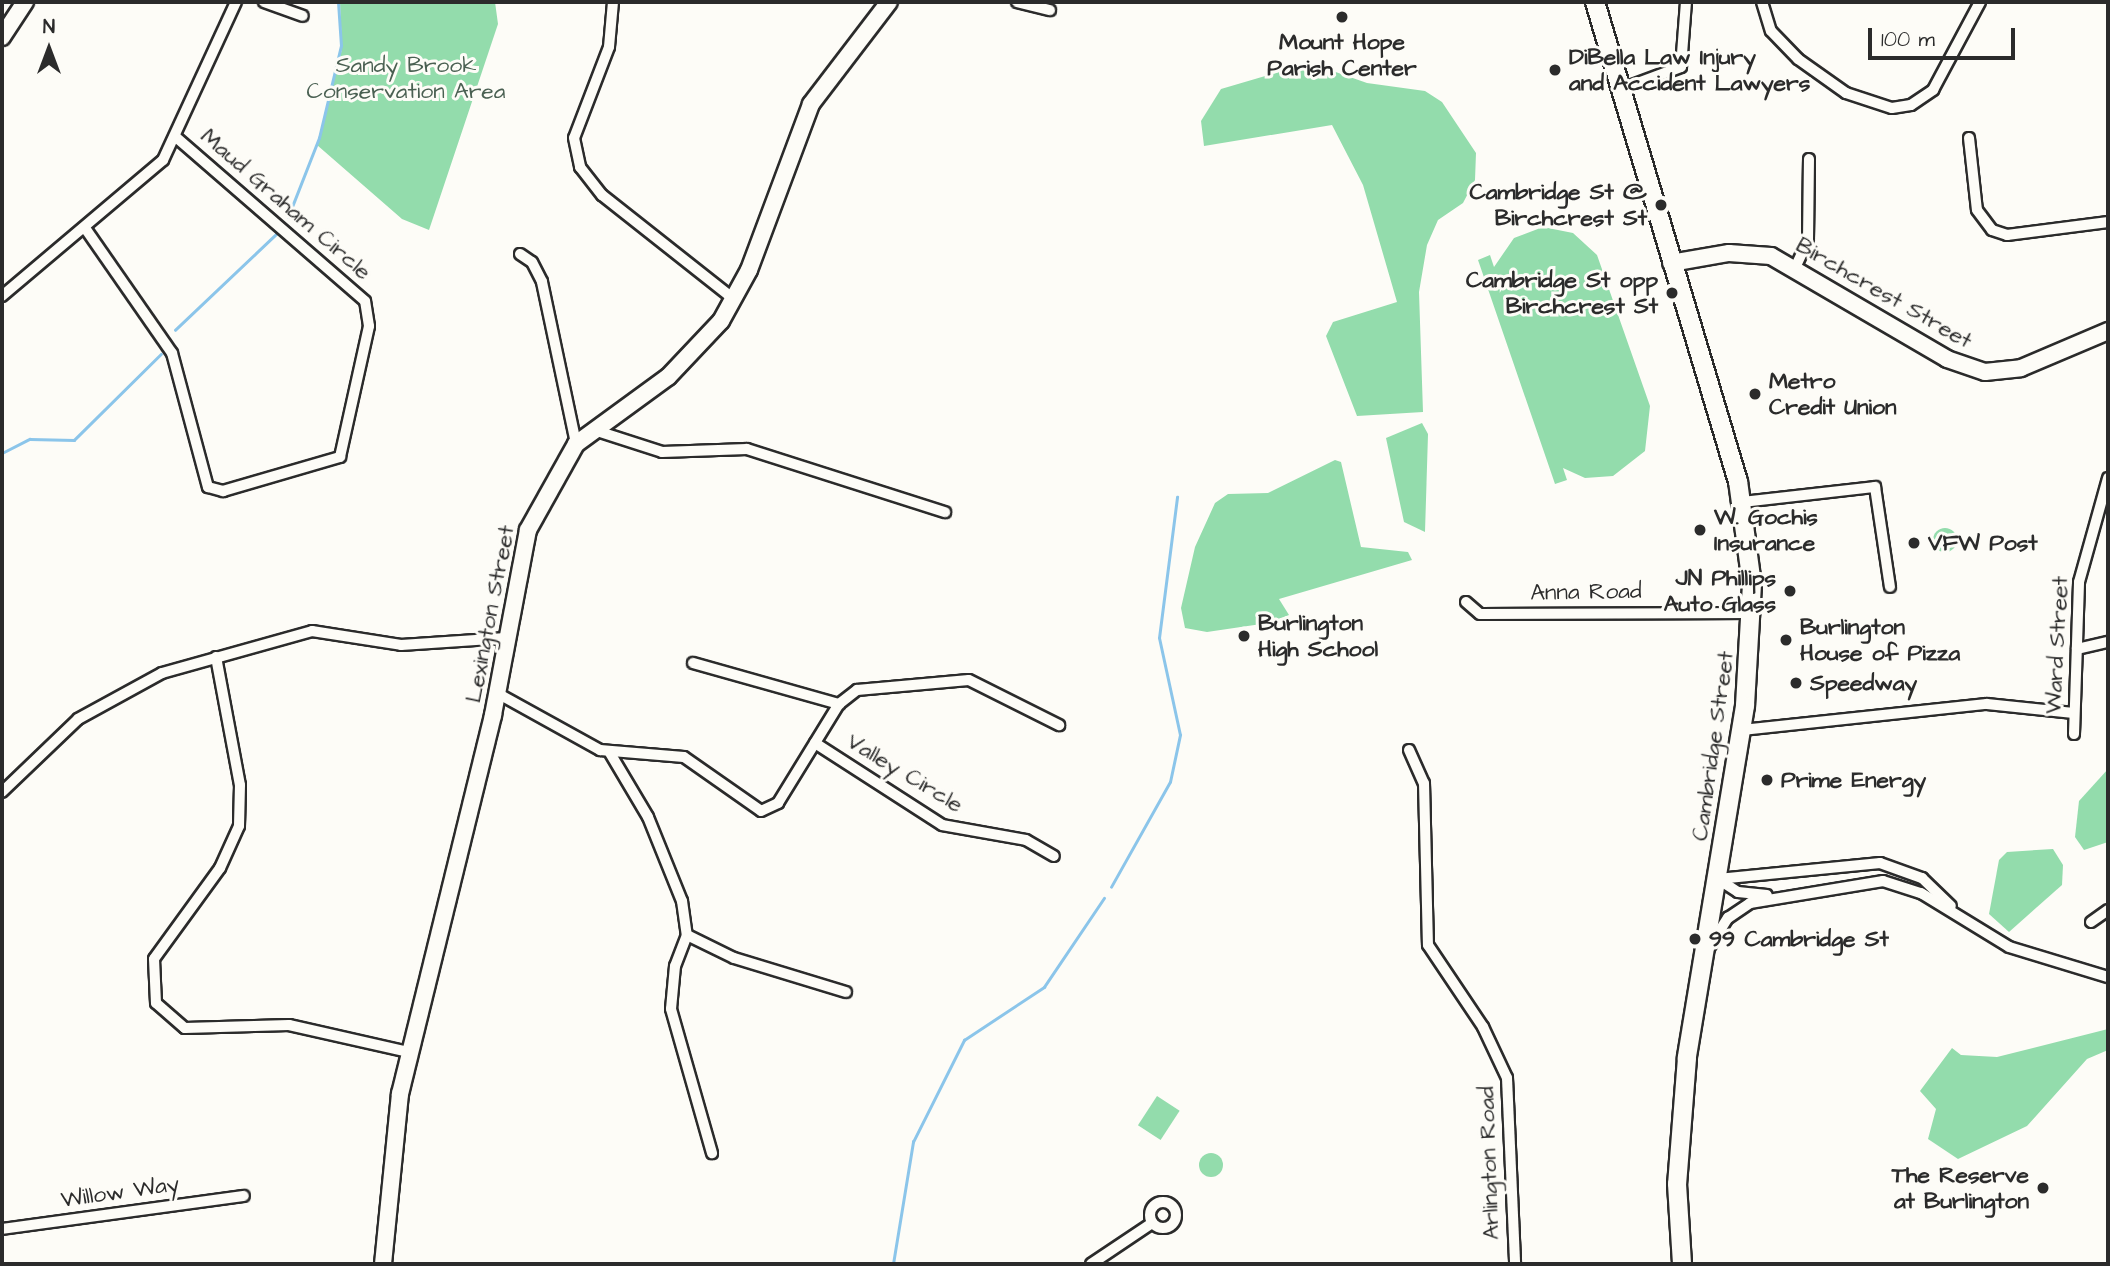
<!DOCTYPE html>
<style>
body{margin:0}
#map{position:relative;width:2110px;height:1266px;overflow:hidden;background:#fdfcf7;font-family:"Architects Daughter",sans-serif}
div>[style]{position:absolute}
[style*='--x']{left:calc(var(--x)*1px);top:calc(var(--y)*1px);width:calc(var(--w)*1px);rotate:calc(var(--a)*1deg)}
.green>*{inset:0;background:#93dcac;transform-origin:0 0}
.round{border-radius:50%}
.stream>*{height:2.5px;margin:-1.25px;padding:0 1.25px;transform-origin:1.25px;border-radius:1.25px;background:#8bc5ea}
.roads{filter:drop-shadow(2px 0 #2b2b2b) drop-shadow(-2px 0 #2b2b2b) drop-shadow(0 2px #2b2b2b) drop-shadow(0 -2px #2b2b2b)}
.street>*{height:10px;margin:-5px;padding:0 5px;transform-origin:5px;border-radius:5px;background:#fdfcf7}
.street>.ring{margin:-5px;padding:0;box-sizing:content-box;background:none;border:10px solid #fdfcf7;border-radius:50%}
.secondary>*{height:16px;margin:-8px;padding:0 8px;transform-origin:8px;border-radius:8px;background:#fdfcf7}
.primary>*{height:18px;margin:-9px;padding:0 9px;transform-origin:9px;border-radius:9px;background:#fdfcf7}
.dots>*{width:19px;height:19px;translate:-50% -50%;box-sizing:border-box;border:4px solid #fdfcf7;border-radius:50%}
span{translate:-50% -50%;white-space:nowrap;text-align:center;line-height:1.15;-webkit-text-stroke:6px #fdfcf7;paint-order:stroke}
.poi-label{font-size:23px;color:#2b2b2b;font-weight:700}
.left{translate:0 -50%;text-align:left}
.right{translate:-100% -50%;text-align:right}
.park-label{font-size:23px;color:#4a6052}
.street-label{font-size:23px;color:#2b2b2b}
.frame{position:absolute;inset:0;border:4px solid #2b2b2b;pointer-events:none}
.north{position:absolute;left:14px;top:14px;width:70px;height:70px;-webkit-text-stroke:5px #fdfcf7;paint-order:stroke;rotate:0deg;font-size:19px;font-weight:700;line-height:28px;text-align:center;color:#2b2b2b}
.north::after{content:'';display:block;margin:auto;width:24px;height:32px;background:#2b2b2b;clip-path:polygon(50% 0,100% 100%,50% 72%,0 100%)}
.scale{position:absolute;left:1868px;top:28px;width:147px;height:32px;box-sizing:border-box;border:4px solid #2b2b2b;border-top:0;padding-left:9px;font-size:21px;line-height:24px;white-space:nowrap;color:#2b2b2b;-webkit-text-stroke:5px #fdfcf7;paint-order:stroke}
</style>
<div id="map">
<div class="green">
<div style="clip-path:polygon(340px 2px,495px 2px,498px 24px,429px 230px,402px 219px,317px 145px,342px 49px)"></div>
<div style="clip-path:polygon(1310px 63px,1367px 83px,1425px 91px,1442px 102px,1476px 153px,1475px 180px,1463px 203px,1438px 220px,1427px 245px,1419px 292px,1423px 412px,1357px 416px,1326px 336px,1333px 322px,1397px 302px,1363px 185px,1332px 125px,1204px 146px,1201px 121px,1221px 89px)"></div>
<div style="clip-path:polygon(1543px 227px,1573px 233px,1597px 255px,1650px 406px,1645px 451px,1613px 476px,1585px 478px,1563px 468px,1567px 480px,1555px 484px,1478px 260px,1490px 255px,1494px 267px,1514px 238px)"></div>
<div style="clip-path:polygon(1422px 423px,1428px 434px,1425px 532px,1404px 522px,1386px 438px)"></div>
<div style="clip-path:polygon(1335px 460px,1341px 462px,1361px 547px,1408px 552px,1412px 560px,1279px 599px,1289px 615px,1268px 623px,1207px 632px,1185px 628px,1181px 608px,1195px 547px,1215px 503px,1228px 494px,1268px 493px)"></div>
<div class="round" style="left:1933px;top:528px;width:24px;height:24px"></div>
<div style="clip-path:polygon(2108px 769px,2108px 842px,2084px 850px,2075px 837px,2079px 801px)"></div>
<div style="clip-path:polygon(2053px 849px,2063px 865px,2062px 885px,2009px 932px,1989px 914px,1999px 860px,2007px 852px)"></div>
<div style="clip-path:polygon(2108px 1029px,2108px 1050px,2087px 1059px,2027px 1126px,1958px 1159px,1928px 1139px,1936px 1109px,1920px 1091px,1952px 1048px,1961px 1055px,1997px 1057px)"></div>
<div style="left:1157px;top:1096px;width:27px;height:35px;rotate:33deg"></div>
<div class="round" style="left:1199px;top:1153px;width:24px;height:24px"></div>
</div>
<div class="stream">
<div style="--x:288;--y:217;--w:85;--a:-68.6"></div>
<div style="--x:319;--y:138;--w:95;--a:-76.6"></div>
<div style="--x:341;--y:46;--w:44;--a:-93.9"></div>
<div style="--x:175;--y:330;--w:139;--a:-43.5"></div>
<div style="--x:2;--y:453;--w:31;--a:-27"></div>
<div style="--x:30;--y:439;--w:44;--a:1.3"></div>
<div style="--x:74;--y:440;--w:122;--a:-44.7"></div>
<div style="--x:1111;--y:887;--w:120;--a:-60.7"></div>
<div style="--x:1170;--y:782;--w:48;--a:-78"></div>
<div style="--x:1180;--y:735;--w:99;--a:-102.2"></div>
<div style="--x:1159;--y:638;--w:142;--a:-82.7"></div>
<div style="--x:893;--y:1264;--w:124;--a:-80.7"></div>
<div style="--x:913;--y:1142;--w:114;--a:-63.4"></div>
<div style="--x:964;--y:1040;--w:96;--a:-33.5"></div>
<div style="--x:1044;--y:987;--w:107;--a:-56"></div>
</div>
<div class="roads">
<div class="street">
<div style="--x:264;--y:2;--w:41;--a:19.7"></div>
<div style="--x:613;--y:2;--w:45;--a:95.1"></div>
<div style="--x:609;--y:47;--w:97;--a:111"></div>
<div style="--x:574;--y:138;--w:30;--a:78"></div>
<div style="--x:580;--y:167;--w:36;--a:52"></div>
<div style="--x:602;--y:195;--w:169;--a:38.3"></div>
<div style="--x:1017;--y:2;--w:34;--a:14"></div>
<div style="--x:1762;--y:2;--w:30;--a:73"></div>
<div style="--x:1771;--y:31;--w:39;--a:46"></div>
<div style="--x:1798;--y:59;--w:59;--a:35.3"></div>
<div style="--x:1846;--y:93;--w:48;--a:18.1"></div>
<div style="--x:1892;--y:108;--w:19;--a:-9"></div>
<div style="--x:1911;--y:105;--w:27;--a:-34"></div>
<div style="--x:1933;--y:90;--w:100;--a:-61.9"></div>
<div style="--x:1619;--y:90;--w:66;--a:-20.4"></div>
<div style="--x:1681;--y:67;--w:65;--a:-85.6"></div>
<div style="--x:1969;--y:138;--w:72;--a:83.7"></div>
<div style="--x:1977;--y:210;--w:25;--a:53"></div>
<div style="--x:1992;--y:230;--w:16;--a:18"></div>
<div style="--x:2007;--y:235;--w:102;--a:-7.3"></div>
<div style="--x:85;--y:228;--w:152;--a:55.2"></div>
<div style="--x:172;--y:353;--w:139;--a:75"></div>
<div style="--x:208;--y:487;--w:16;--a:15"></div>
<div style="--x:223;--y:491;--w:122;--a:-16.2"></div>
<div style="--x:340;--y:457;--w:134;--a:-77.5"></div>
<div style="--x:369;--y:326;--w:25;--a:-99"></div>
<div style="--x:365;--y:301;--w:250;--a:-139.1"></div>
<div style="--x:520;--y:254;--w:14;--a:34"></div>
<div style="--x:532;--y:262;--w:22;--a:63"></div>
<div style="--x:542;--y:282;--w:166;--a:78.1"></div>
<div style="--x:1795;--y:268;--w:31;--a:-65"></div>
<div style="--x:1808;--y:240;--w:81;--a:-89.3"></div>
<div style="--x:2;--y:296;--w:211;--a:-40.2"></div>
<div style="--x:163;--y:160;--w:174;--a:-65.2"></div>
<div style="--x:594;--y:430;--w:71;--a:17.9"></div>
<div style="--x:662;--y:452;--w:85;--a:-2"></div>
<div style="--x:747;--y:449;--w:208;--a:17.7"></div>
<div style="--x:1743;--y:502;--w:133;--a:-6.5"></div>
<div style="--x:1875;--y:487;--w:101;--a:81.5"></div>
<div style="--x:1466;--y:602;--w:18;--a:41"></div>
<div style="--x:1480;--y:614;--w:273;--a:-0.2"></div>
<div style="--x:2077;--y:649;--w:32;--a:-13"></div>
<div style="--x:216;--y:657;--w:130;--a:79.4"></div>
<div style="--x:240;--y:785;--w:41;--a:91.4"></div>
<div style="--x:239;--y:826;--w:46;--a:114.3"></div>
<div style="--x:220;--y:868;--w:112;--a:126"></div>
<div style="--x:154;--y:959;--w:44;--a:87.4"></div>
<div style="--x:156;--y:1003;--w:38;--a:41"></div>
<div style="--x:185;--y:1028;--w:104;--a:-1.7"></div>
<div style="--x:289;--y:1025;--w:123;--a:12.7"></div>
<div style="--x:693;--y:663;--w:152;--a:15.7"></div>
<div style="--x:497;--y:693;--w:118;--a:29"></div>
<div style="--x:600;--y:750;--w:84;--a:4.8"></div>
<div style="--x:684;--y:757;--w:94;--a:35"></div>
<div style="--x:761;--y:811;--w:19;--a:-25"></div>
<div style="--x:778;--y:803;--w:116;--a:-58.4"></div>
<div style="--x:839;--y:704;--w:23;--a:-38"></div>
<div style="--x:857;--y:690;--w:112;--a:-5.1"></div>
<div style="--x:969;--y:680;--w:101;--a:26.6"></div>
<div style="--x:1742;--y:730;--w:246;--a:-6.1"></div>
<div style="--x:1987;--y:704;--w:87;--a:5.9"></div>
<div style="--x:2074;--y:734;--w:152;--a:-88.1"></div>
<div style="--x:2079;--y:582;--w:108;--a:-74.4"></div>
<div style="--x:815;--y:743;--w:151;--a:32.8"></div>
<div style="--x:942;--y:825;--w:85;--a:10.1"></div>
<div style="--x:1026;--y:840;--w:32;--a:30"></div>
<div style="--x:1409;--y:750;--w:36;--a:66"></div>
<div style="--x:1424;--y:783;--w:162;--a:88.6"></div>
<div style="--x:1428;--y:945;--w:99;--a:56.1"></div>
<div style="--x:1483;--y:1027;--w:56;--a:64.8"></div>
<div style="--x:1507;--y:1078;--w:186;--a:87.5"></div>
<div style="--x:610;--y:753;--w:74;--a:59.3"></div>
<div style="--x:648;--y:817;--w:91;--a:68"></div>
<div style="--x:682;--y:901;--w:34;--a:82"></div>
<div style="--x:687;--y:935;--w:33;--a:111"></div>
<div style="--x:675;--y:966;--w:43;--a:95.3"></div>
<div style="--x:671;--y:1009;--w:150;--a:74.1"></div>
<div style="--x:2;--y:792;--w:105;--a:-43.8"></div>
<div style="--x:78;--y:719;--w:96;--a:-28.7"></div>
<div style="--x:162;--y:673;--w:156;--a:-15.6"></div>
<div style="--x:312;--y:631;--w:90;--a:8.9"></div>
<div style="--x:401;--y:645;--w:105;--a:-3.8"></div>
<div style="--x:1718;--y:879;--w:163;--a:-5.6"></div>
<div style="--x:1880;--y:863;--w:45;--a:19.7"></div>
<div style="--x:1922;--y:878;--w:40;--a:44"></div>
<div style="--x:1718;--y:879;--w:24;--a:33"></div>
<div style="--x:1738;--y:892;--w:29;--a:6"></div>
<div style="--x:2091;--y:922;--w:21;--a:-35"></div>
<div style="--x:687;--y:935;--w:52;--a:26.1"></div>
<div style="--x:734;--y:958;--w:117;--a:16.9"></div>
<div style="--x:1709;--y:948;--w:36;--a:-58"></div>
<div style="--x:1728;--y:918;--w:27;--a:-34"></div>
<div style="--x:1750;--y:903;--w:135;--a:-9.4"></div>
<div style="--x:1883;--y:881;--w:40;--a:18"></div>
<div style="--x:1921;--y:893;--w:103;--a:31.5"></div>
<div style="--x:2009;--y:947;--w:103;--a:16.9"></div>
<div class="ring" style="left:1150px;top:1202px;width:16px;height:16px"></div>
<div style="--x:2;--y:1229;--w:244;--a:-7.8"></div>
<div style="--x:1091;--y:1264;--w:73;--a:-33.9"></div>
</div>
<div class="secondary">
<div style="--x:2;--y:37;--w:42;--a:-56.7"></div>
<div style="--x:1671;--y:263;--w:59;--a:-9.8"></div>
<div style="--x:1729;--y:253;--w:42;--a:4.1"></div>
<div style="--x:1771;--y:256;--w:204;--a:30.3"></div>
<div style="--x:1947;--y:359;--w:40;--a:18.9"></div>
<div style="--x:1985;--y:372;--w:36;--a:-6"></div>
<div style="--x:2021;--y:368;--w:95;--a:-23"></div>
<div style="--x:383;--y:1264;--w:171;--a:-84.3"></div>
<div style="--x:400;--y:1094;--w:390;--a:-76.2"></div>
<div style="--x:493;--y:715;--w:188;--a:-79.3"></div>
<div style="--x:528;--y:530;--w:98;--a:-60.8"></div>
<div style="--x:576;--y:444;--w:114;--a:-36.1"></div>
<div style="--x:668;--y:377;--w:77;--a:-46.6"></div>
<div style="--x:721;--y:321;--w:58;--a:-61.2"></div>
<div style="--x:749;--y:270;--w:177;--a:-69.5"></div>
<div style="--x:811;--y:104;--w:128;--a:-52.6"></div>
</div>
<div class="primary">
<div style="--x:1595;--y:2;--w:500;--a:73.4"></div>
<div style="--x:1738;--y:481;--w:104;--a:82.3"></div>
<div style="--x:1752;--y:584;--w:122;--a:93.3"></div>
<div style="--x:1745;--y:706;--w:357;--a:99.4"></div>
<div style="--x:1687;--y:1058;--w:126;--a:94.5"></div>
<div style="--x:1677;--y:1184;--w:80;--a:86.4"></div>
</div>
</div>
<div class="dots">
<div style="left:1342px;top:17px;background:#2b2b2b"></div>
<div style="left:1555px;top:70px;background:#2b2b2b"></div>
<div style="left:1661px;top:205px;background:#2b2b2b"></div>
<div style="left:1672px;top:293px;background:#2b2b2b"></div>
<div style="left:1755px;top:394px;background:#2b2b2b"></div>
<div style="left:1700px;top:530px;background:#2b2b2b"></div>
<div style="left:1914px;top:543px;background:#2b2b2b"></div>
<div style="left:1790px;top:591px;background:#2b2b2b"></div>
<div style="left:1244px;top:636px;background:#2b2b2b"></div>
<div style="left:1786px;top:640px;background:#2b2b2b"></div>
<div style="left:1796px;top:683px;background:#2b2b2b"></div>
<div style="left:1767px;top:780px;background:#2b2b2b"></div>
<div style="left:1695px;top:939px;background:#2b2b2b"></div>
<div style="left:2043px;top:1188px;background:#2b2b2b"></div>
</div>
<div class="poi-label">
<span style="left:1342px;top:55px">Mount Hope<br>Parish Center</span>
<span class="left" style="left:1569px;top:70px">DiBella Law Injury<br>and Accident Lawyers</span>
<span class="right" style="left:1647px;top:205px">Cambridge St @<br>Birchcrest St</span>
<span class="right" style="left:1658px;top:293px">Cambridge St opp<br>Birchcrest St</span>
<span class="left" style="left:1769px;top:394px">Metro<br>Credit Union</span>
<span class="left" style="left:1714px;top:530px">W. Gochis<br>Insurance</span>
<span class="left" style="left:1928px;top:543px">VFW Post</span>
<span class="right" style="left:1776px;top:591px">JN Phillips<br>Auto Glass</span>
<span class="left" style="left:1258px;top:636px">Burlington<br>High School</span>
<span class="left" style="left:1800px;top:640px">Burlington<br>House of Pizza</span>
<span class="left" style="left:1810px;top:683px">Speedway</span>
<span class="left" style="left:1781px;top:780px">Prime Energy</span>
<span class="left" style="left:1709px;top:939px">99 Cambridge St</span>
<span class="right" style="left:2029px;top:1188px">The Reserve<br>at Burlington</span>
</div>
<div class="park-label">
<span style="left:406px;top:78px">Sandy Brook<br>Conservation Area</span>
</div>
<div class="street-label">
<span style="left:286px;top:204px;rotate:41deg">Maud Graham Circle</span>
<span style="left:1884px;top:293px;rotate:30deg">Birchcrest Street</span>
<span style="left:1586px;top:592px;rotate:-1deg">Anna Road</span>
<span style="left:490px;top:614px;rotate:-79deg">Lexington Street</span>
<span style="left:2057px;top:645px;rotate:-87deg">Ward Street</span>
<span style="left:1713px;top:746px;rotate:-82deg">Cambridge Street</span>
<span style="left:905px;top:773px;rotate:31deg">Valley Circle</span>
<span style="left:1489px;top:1163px;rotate:-92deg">Arlington Road</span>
<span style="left:120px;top:1192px;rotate:-8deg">Willow Way</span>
</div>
<div class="frame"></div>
<div class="north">N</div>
<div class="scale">100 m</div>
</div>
